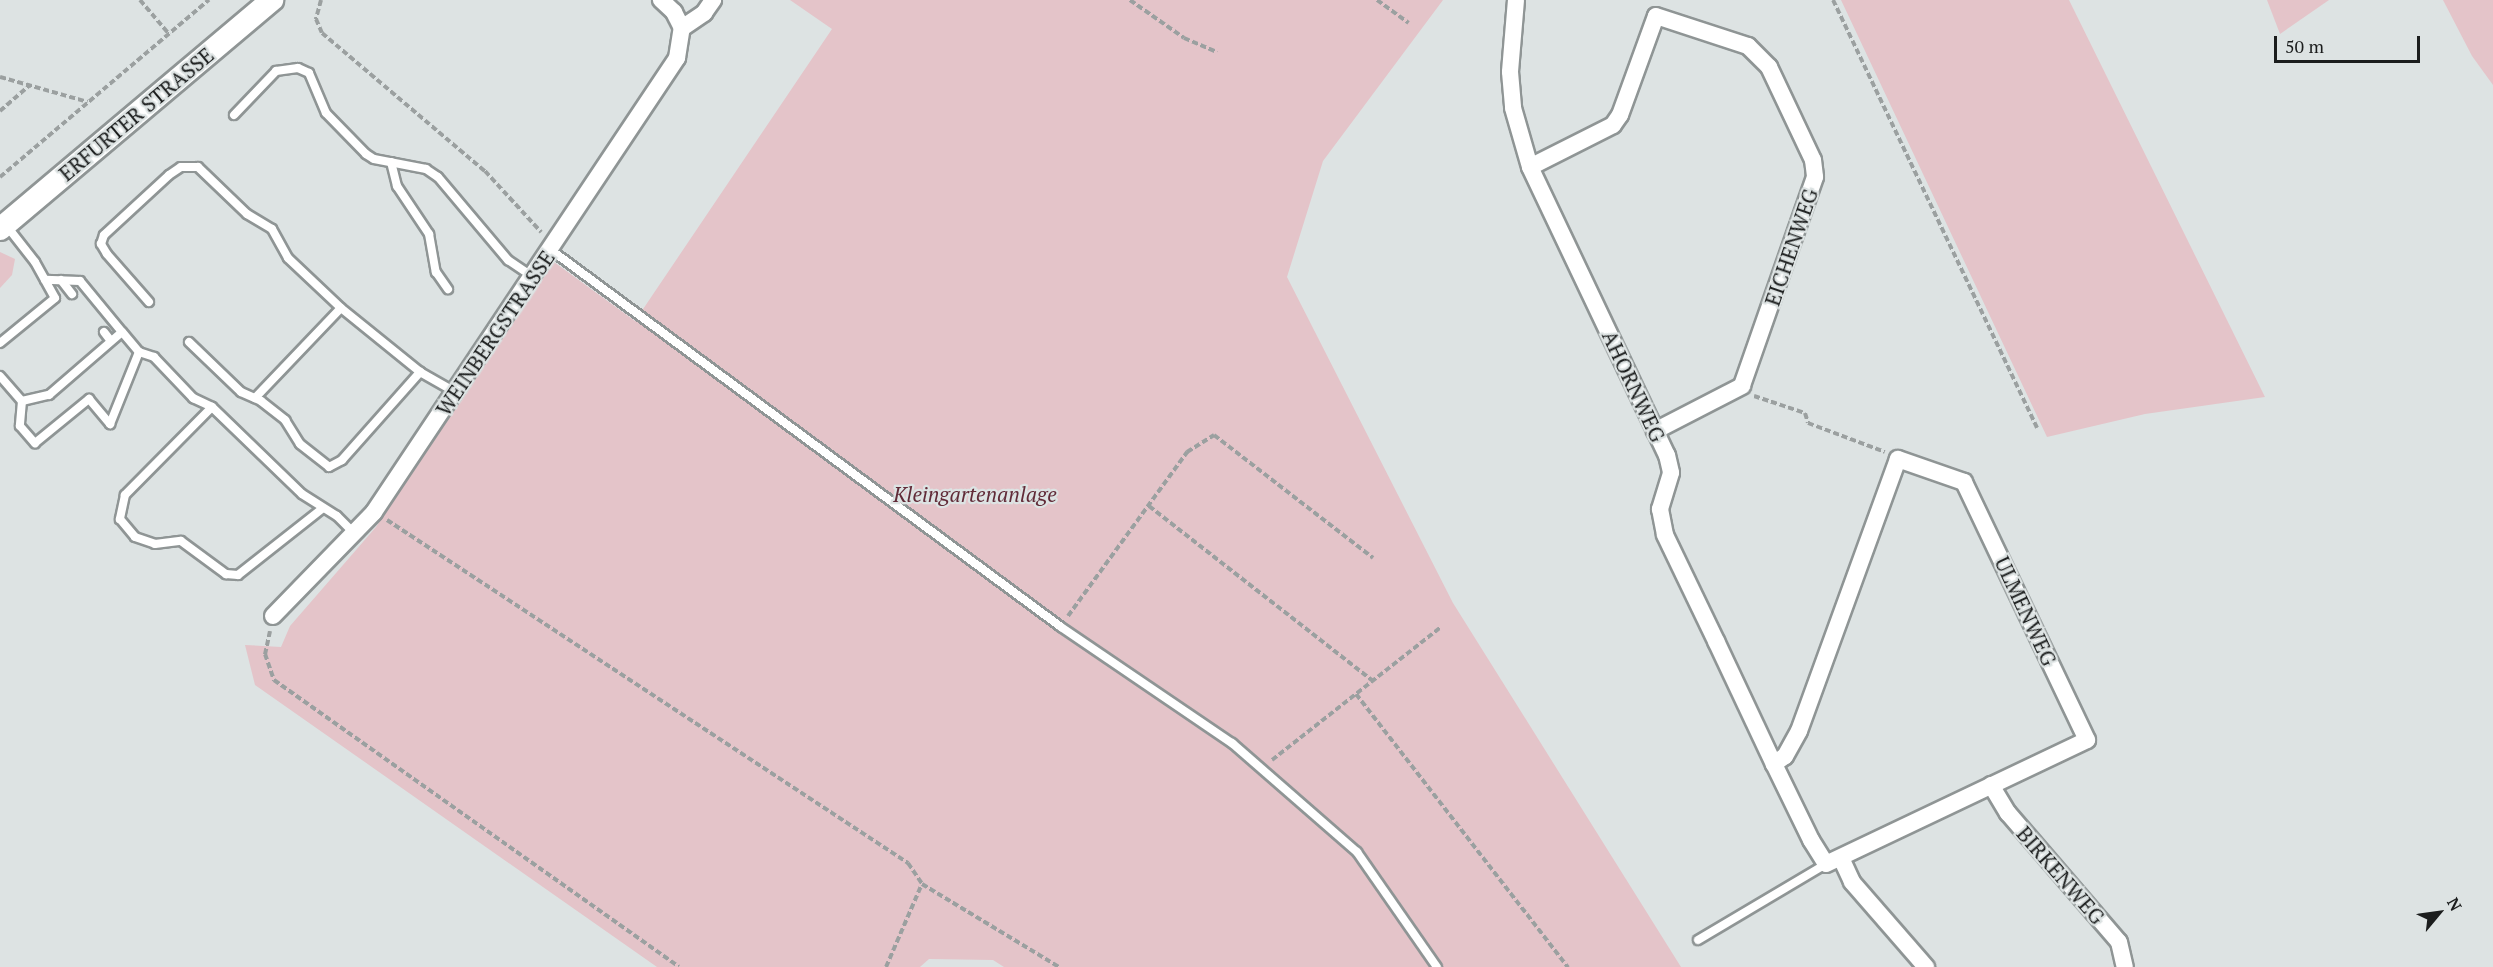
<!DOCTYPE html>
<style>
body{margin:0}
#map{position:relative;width:2493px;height:967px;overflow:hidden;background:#dde3e3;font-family:"PT Serif",serif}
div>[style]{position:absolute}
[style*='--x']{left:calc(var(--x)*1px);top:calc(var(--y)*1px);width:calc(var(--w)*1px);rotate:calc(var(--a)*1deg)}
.green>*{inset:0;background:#e4c4c9}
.path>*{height:4px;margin-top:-2px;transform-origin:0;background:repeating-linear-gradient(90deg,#9ba0a0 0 6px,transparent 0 9px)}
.roads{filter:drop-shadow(2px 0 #8f9595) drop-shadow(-2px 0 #8f9595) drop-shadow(0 2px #8f9595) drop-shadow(0 -2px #8f9595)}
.lane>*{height:8px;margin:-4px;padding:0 4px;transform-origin:4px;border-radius:4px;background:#fff}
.street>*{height:16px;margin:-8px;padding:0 8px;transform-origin:8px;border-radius:8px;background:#fff}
.secondary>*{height:22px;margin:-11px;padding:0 11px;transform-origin:11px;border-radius:11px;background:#fff}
span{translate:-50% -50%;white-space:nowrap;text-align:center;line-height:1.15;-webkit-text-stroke:4.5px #dde3e3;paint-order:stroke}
.street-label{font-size:21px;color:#1b1d1d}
.park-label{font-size:21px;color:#612b38;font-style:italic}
.north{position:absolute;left:2409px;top:883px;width:60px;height:60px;-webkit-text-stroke:4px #dde3e3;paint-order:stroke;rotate:61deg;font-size:16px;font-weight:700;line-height:24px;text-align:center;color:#1b1d1d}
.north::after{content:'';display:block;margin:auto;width:21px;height:27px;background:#1b1d1d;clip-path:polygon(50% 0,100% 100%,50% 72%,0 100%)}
.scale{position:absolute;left:2274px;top:36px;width:146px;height:27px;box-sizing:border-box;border:3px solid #1b1d1d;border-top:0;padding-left:8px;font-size:18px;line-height:21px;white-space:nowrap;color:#1b1d1d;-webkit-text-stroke:4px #dde3e3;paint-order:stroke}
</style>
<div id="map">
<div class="green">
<div style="clip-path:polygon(790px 0,1443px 0,1323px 161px,1287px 277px,1453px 603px,1681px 967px,1004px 967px,993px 960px,929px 959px,920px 967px,657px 967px,255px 685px,245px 645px,281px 647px,290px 626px,376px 527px,554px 262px,635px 321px,832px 29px)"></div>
<div style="clip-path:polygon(1841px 0,2069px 0,2265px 397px,2145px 414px,2047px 437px)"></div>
<div style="clip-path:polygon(2267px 0,2329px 0,2280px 34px)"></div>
<div style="clip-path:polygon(2443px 0,2493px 0,2493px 85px,2472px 56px)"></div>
<div style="clip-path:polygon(0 252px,15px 259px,12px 275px,0 288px)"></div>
</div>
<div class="path">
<div style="--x:140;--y:0;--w:45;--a:49.5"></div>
<div style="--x:321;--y:0;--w:20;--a:105"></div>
<div style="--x:316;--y:19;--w:15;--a:67"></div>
<div style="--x:322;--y:33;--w:214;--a:40.3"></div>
<div style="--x:485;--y:171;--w:83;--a:47.4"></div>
<div style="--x:1130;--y:0;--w:66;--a:35.1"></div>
<div style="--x:1184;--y:38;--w:36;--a:23"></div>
<div style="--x:1377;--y:0;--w:39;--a:36"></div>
<div style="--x:1833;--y:0;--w:474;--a:64.5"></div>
<div style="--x:0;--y:77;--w:91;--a:15.9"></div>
<div style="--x:0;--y:111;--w:40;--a:-41"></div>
<div style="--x:0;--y:177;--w:274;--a:-40.3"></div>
<div style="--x:1754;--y:396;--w:54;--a:18.4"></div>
<div style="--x:1805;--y:413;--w:10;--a:73"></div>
<div style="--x:1808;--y:423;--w:82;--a:20.6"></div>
<div style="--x:1149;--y:506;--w:284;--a:38"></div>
<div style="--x:387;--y:520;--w:624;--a:33.36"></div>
<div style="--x:908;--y:863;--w:25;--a:56"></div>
<div style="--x:922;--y:884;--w:160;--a:31.2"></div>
<div style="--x:1068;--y:616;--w:203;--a:-54"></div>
<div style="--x:1187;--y:452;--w:32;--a:-32"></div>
<div style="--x:1214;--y:435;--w:201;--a:37.7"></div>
<div style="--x:270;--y:631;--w:24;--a:102"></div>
<div style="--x:265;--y:654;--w:28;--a:71"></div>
<div style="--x:274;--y:680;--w:496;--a:35.3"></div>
<div style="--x:1356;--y:694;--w:346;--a:52.2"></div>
<div style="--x:1272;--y:760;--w:215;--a:-38.2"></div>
<div style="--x:886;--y:967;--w:90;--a:-66.6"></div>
</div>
<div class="roads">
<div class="lane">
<div style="--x:234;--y:115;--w:61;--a:-46.3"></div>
<div style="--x:276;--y:71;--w:22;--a:-8"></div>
<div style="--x:298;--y:68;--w:12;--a:24"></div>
<div style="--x:309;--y:73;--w:43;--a:67"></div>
<div style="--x:326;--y:113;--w:57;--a:45.7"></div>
<div style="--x:366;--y:154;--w:9;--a:32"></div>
<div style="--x:374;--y:159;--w:53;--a:10.9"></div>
<div style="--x:426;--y:169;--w:14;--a:34"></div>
<div style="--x:438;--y:177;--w:109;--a:49.9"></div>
<div style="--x:508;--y:260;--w:29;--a:34"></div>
<div style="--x:391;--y:162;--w:25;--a:76"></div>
<div style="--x:397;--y:186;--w:58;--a:56.3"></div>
<div style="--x:429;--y:234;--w:39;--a:80"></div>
<div style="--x:436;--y:272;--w:21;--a:55"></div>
<div style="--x:551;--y:250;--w:634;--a:36.47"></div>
<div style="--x:1061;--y:627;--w:207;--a:34.2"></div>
<div style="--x:1232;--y:743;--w:166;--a:41.1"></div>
<div style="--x:1357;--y:852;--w:140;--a:55.2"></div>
<div style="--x:61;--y:280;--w:18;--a:52"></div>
<div style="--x:149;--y:302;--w:64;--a:-131.2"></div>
<div style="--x:107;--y:254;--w:12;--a:-121"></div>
<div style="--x:101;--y:244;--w:9;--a:-72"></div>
<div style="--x:104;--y:235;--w:88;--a:-42.7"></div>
<div style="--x:169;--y:175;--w:14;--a:-34"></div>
<div style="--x:181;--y:167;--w:17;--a:0"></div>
<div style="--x:198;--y:167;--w:68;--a:43.8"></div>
<div style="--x:247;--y:214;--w:29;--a:31"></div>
<div style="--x:272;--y:229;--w:33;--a:61"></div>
<div style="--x:288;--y:258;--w:73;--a:43.3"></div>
<div style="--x:341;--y:308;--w:102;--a:39"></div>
<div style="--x:420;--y:372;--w:40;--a:29.7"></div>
<div style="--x:104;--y:332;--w:11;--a:52"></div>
<div style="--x:189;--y:342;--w:72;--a:43.9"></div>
<div style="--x:241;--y:392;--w:22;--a:24"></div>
<div style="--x:261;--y:401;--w:31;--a:38"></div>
<div style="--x:285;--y:420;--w:28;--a:58"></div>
<div style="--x:300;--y:444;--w:37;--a:38"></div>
<div style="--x:329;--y:467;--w:15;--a:-28"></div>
<div style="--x:342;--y:460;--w:118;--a:-48.4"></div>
<div style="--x:0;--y:343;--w:71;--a:-39.3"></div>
<div style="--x:55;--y:298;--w:41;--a:-119.1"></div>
<div style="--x:35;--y:262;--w:47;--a:-128.1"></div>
<div style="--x:139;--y:352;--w:16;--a:18"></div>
<div style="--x:154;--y:357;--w:57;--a:46.4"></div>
<div style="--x:193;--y:398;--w:21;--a:25"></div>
<div style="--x:212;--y:407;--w:125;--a:44"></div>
<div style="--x:302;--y:494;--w:41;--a:32.2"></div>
<div style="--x:337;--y:516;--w:24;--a:45"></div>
<div style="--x:0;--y:376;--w:33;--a:49"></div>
<div style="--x:22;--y:401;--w:28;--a:-13"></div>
<div style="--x:49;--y:395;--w:96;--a:-40.8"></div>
<div style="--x:122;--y:332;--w:66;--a:-129.5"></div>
<div style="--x:80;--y:281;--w:35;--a:-178"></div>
<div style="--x:255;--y:398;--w:124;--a:-46.3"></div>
<div style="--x:22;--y:401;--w:25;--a:95"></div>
<div style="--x:20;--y:426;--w:23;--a:49"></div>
<div style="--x:35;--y:443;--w:70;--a:-39.2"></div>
<div style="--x:89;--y:399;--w:33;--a:50"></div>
<div style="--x:110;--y:424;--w:78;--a:-68.1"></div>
<div style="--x:139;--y:352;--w:26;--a:-130"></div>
<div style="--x:212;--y:407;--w:124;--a:134.7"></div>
<div style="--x:125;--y:495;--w:25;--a:102"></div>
<div style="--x:120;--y:519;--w:23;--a:50"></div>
<div style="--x:135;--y:537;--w:21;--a:19"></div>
<div style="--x:155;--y:544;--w:26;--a:-7"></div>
<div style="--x:181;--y:541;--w:56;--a:36.3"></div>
<div style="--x:226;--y:574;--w:12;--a:5"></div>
<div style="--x:238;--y:575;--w:108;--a:-38.2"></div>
<div style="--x:1698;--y:940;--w:149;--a:-30.7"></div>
</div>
<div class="street">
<div style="--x:1516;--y:0;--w:72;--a:94.8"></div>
<div style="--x:1510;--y:72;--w:36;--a:85"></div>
<div style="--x:1513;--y:108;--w:61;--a:73.9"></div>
<div style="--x:1530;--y:167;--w:319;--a:64.6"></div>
<div style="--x:1667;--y:455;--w:18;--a:77"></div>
<div style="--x:1671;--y:473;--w:38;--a:107"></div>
<div style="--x:1660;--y:509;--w:26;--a:79"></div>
<div style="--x:1665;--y:535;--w:118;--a:64.3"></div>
<div style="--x:1716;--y:641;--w:136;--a:64.8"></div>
<div style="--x:1774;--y:764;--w:85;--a:64"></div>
<div style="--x:1811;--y:840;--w:28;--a:58"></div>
<div style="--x:1826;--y:864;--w:289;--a:-25.4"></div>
<div style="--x:2087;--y:740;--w:286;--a:-115.5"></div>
<div style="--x:1964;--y:482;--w:70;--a:-160.8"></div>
<div style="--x:1898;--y:459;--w:289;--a:110"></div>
<div style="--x:1799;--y:731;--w:29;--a:119"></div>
<div style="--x:1785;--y:756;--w:14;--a:144"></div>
<div style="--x:682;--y:28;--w:27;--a:-34"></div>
<div style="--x:704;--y:13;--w:16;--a:-55"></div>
<div style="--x:1530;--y:167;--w:93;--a:-26.8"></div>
<div style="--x:1613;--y:125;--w:12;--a:-55"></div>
<div style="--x:1620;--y:115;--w:105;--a:-70"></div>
<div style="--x:1656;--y:16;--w:97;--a:18.1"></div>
<div style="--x:1748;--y:46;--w:30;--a:45"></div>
<div style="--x:1769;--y:67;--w:103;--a:64.7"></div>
<div style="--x:1813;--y:160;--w:17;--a:83"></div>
<div style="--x:1815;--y:177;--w:221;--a:109.3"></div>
<div style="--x:1742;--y:386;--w:98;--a:152.7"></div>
<div style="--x:273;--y:616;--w:145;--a:-45.8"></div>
<div style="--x:374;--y:512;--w:546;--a:-56.28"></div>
<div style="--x:677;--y:58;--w:30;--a:-81"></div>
<div style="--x:682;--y:28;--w:18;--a:-117"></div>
<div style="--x:674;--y:12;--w:18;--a:-137"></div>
<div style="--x:1991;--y:785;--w:33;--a:59"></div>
<div style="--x:2008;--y:813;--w:170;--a:49.3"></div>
<div style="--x:2119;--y:942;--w:26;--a:77"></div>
<div style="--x:1841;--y:858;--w:26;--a:65"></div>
<div style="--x:1852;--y:882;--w:113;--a:49"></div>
</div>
<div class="secondary">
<div style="--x:0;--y:229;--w:356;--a:-40.1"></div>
</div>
</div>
<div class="street-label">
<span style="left:136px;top:114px;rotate:-40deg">ERFURTER STRASSE</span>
<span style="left:1791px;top:247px;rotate:-71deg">EICHENWEG</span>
<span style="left:495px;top:333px;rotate:-56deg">WEINBERGSTRASSE</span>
<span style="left:1634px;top:386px;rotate:65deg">AHORNWEG</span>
<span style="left:2026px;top:611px;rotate:65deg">ULMENWEG</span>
<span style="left:2061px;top:875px;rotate:49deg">BIRKENWEG</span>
</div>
<div class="park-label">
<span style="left:975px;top:494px">Kleingartenanlage</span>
</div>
<div class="north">N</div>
<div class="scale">50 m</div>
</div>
